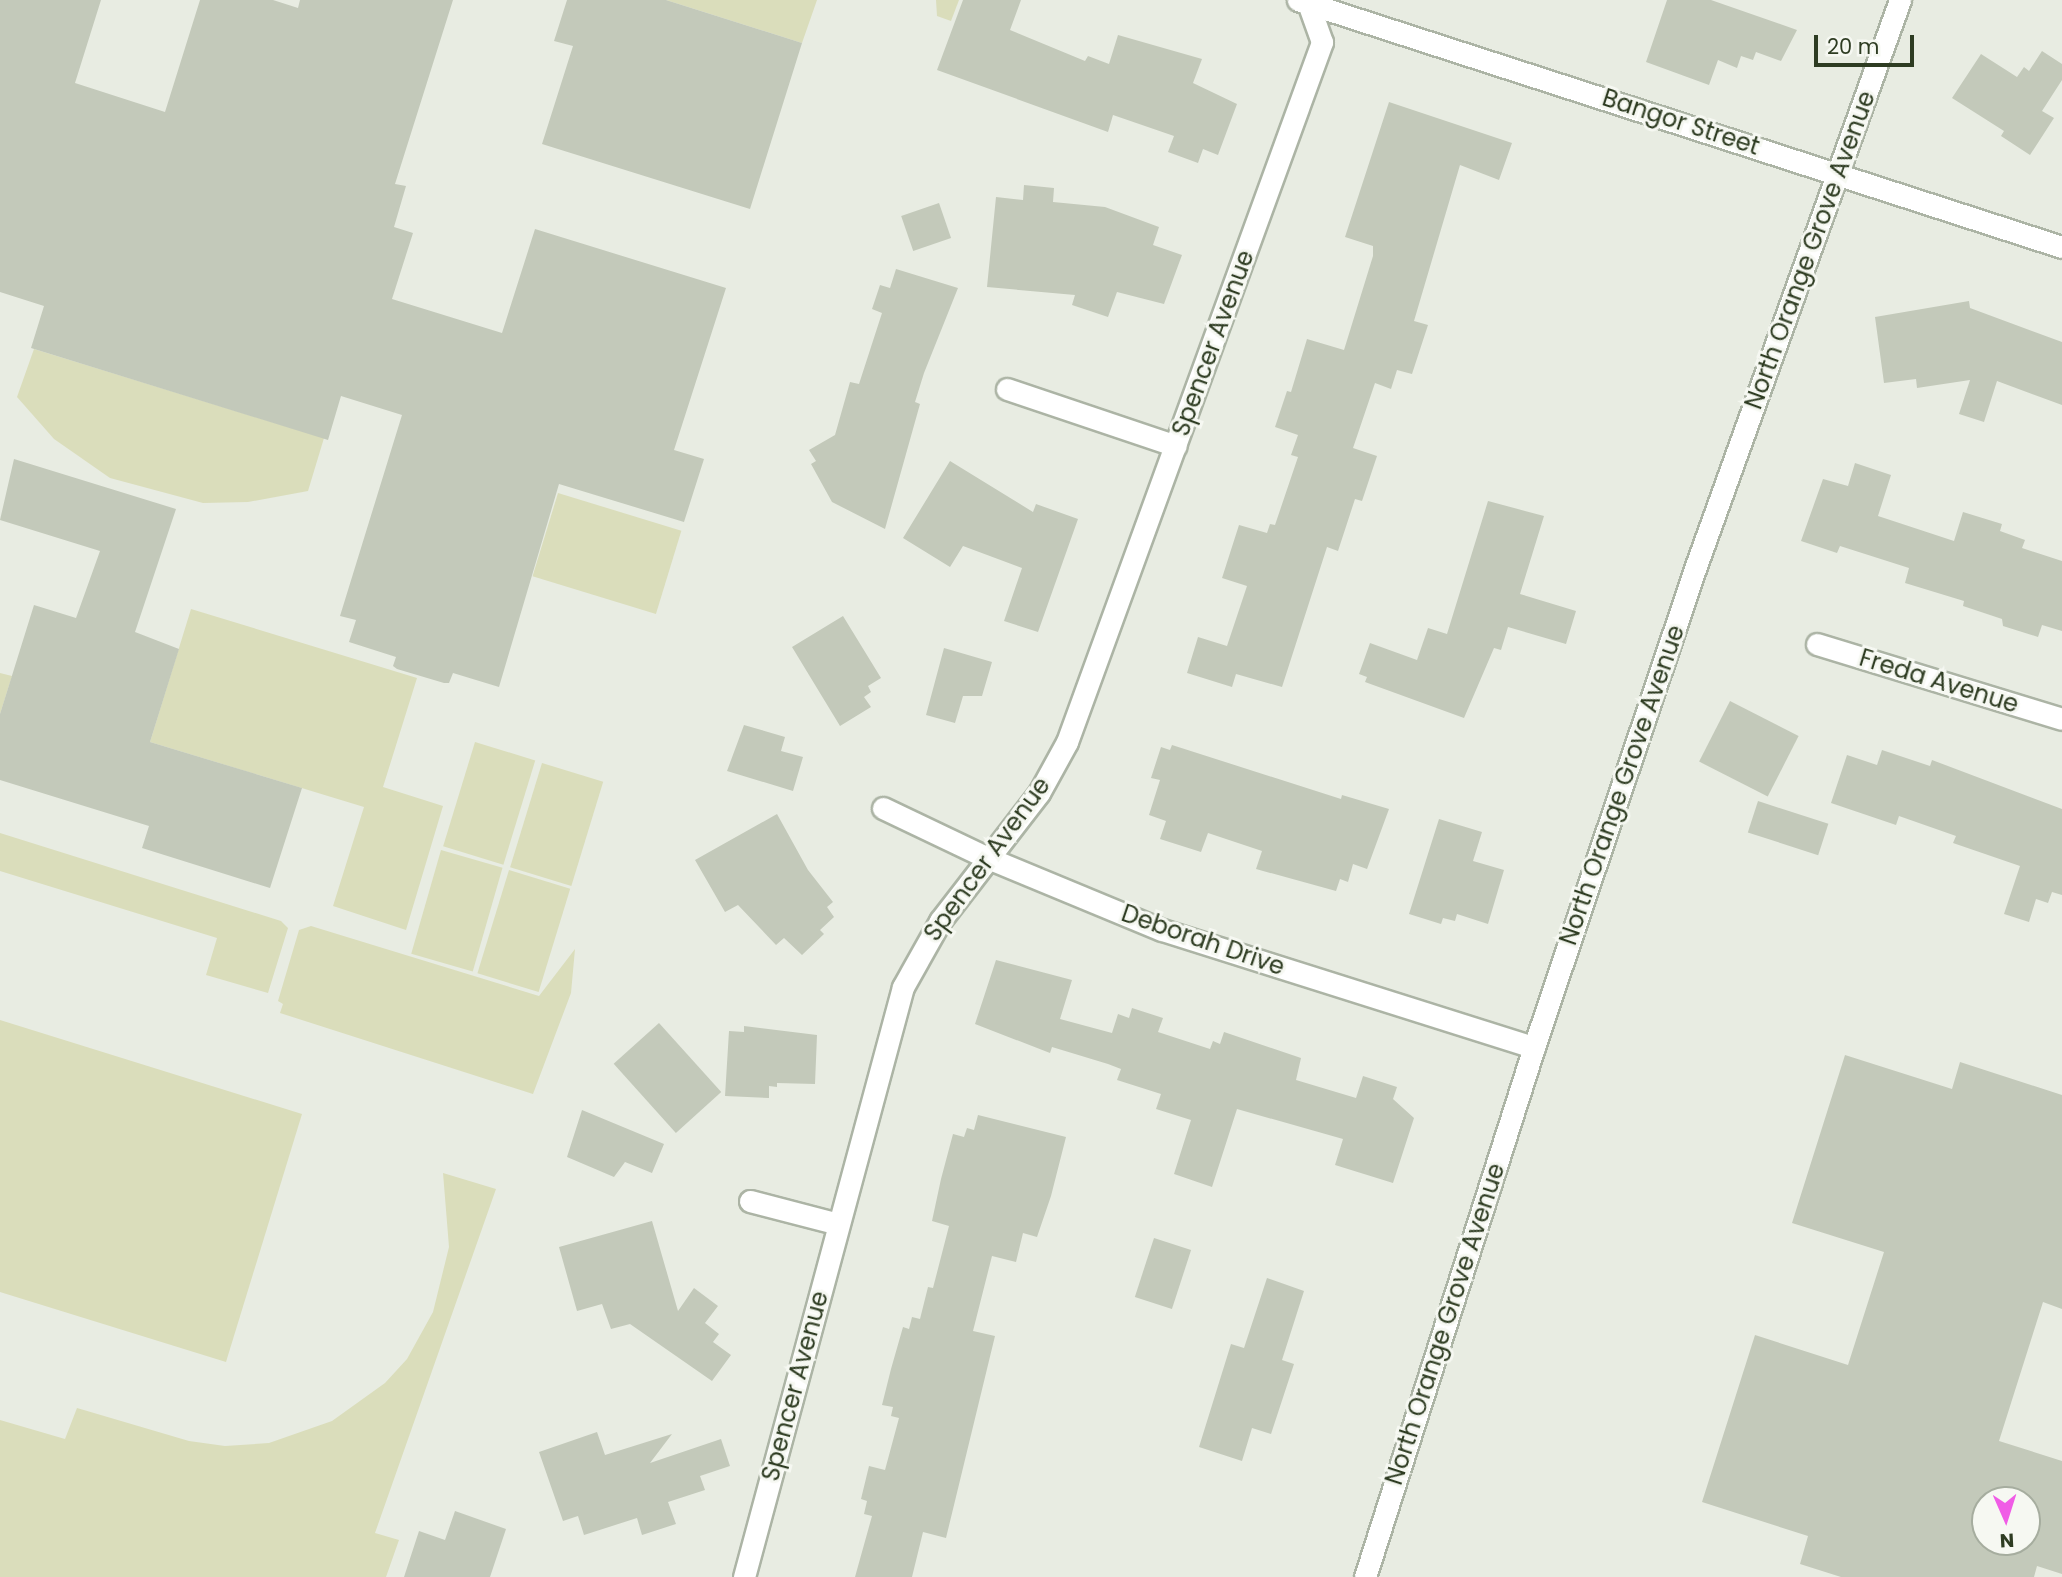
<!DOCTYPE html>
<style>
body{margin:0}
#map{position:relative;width:2062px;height:1577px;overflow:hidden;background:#e8ece2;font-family:Poppins,sans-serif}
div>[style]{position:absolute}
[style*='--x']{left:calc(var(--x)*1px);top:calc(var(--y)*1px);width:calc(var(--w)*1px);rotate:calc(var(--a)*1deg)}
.green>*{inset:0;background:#daddbb;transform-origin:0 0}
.building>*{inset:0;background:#c3c9ba;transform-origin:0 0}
.roads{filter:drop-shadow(2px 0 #acb4a5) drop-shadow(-2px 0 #acb4a5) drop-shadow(0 2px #acb4a5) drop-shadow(0 -2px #acb4a5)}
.street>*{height:21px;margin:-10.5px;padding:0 10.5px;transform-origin:10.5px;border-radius:10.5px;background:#fff}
.secondary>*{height:21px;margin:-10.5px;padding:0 10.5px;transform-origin:10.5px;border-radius:10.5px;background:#fff}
span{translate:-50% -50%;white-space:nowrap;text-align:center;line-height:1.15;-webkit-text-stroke:6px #f6f8f2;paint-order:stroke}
.street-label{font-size:24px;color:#2e3c22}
.north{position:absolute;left:1971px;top:1486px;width:70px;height:70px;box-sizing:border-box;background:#f6f8f2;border:2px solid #a6ad9f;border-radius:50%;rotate:177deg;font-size:19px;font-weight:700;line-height:28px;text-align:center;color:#2e3c22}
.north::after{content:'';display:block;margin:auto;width:24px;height:32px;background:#f05ce6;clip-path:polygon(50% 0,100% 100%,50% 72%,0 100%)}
.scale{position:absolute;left:1814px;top:35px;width:100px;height:32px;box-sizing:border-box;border:4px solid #2e3c22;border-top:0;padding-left:9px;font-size:21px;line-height:24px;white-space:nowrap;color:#2e3c22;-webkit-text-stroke:5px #f6f8f2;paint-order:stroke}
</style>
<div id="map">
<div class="green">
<div style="clip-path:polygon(666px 0,817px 0,802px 43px)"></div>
<div style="clip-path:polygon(936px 0,959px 0,951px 21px,937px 16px)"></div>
<div style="clip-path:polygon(34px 349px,324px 438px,308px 491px,248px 502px,203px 503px,110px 478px,54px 439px,17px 397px)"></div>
<div style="left:558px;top:493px;width:129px;height:87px;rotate:17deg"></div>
<div style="clip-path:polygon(191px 609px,417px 678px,383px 787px,443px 806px,406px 930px,333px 906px,364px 807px,150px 742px)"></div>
<div style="clip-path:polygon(0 673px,12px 676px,0 714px)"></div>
<div style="left:475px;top:742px;width:63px;height:109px;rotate:17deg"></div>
<div style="left:542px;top:763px;width:64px;height:109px;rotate:17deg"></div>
<div style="clip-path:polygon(0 833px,281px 921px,288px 928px,268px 993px,206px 975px,217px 938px,0 871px)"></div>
<div style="left:441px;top:850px;width:64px;height:108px;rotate:16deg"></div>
<div style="left:509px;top:870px;width:64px;height:108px;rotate:17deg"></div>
<div style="clip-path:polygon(311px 926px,539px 996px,575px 949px,571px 993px,533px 1094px,280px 1013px,283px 1004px,278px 1001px,299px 930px)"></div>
<div style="clip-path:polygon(0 1020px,302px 1114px,226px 1362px,0 1292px)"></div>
<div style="clip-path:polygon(443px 1173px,496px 1189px,375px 1533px,399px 1540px,386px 1577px,0 1577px,0 1420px,65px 1439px,77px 1408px,189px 1441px,225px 1446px,269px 1443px,332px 1421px,385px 1383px,407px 1359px,433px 1312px,449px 1247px)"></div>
</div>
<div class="building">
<div style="clip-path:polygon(0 0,101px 0,75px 83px,165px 112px,200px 0,273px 0,298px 8px,300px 0,453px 0,395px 184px,406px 186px,394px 227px,413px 233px,392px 299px,502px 333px,535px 229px,726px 288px,674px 450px,704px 459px,684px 522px,559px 484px,499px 687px,453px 673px,449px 683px,444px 683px,397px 669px,393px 666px,396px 657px,349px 642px,356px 620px,340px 616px,402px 415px,341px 396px,328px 440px,31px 348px,44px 306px,0 292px)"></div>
<div style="clip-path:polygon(567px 0,666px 0,802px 43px,750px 209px,542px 144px,573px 46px,554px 41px)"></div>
<div style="clip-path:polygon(963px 0,1021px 0,1010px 30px,1085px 61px,1088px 56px,1109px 64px,1118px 35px,1202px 59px,1193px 83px,1237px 104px,1218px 155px,1203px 149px,1198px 163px,1168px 152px,1174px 136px,1113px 115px,1108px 132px,937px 70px)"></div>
<div style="clip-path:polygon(1667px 0,1711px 0,1797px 30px,1781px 61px,1756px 52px,1753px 60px,1741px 56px,1737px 68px,1718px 60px,1709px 85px,1646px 62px)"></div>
<div style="clip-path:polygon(2042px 51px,2062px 64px,2062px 80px,2042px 111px,2054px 118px,2030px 155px,2001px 136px,2004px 131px,1952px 98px,1981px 54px,2017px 77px,2024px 67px,2029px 71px)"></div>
<div style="clip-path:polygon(1389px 102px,1512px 143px,1499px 180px,1460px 165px,1414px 321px,1428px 325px,1412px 374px,1397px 370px,1391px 389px,1375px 383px,1353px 448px,1377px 456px,1362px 501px,1355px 499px,1338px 551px,1327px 547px,1282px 687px,1236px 674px,1232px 687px,1187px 673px,1198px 637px,1227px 646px,1247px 586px,1222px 578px,1239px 525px,1267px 533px,1270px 524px,1275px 525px,1298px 457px,1291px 455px,1298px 435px,1275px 427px,1287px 391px,1291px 392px,1307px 339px,1344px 350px,1373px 256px,1373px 246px,1345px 237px)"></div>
<div style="clip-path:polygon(1024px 185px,1054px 188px,1053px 202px,1105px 207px,1159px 227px,1153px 245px,1182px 255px,1164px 304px,1117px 292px,1108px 317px,1072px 305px,1075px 295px,987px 287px,996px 197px,1023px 200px)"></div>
<div style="left:939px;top:203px;width:37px;height:40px;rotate:71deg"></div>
<div style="clip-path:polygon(896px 269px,958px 288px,924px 373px,915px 402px,920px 404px,885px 529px,832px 502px,811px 464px,816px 461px,809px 450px,835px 435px,850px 382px,859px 384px,882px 313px,872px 309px,880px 285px,890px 288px)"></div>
<div style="clip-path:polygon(1969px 301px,1970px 308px,2062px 342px,2062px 405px,1997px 381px,1984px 422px,1959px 414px,1970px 380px,1917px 388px,1916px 379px,1884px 383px,1875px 317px)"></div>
<div style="clip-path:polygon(14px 459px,176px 509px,135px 632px,179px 649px,150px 742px,302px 788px,270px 888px,142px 848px,149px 826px,0 780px,0 714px,34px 605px,76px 618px,100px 551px,0 520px)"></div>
<div style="clip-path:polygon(950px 461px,1033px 512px,1036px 504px,1078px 519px,1038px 632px,1004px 621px,1022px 568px,963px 546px,950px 567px,903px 538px)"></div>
<div style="clip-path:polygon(1855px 463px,1891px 475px,1878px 516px,1954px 541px,1963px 512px,2002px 524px,2000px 531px,2025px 540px,2022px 548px,2062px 561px,2062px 631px,2042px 625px,2038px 637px,2003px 626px,2002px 619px,1963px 606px,1964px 601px,1905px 583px,1909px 568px,1840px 546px,1837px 553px,1801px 541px,1823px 479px,1848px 486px)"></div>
<div style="clip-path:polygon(1488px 501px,1544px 516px,1520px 594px,1576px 611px,1566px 644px,1508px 627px,1501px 650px,1494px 648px,1464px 718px,1365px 682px,1367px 677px,1359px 674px,1370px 643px,1417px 660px,1428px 628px,1447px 634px)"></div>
<div style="clip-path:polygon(843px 616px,881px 678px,868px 686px,871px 692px,864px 697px,871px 707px,840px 726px,792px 647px)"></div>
<div style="clip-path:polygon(944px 648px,992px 662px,982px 696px,963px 696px,955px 723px,926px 715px)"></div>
<div style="left:1730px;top:701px;width:77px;height:68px;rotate:27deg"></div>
<div style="clip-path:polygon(744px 725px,785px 737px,781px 751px,803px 757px,793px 791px,727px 771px)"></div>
<div style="clip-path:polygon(1172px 745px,1341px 799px,1342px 795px,1389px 809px,1367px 869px,1353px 864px,1348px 882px,1340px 879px,1336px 891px,1256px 869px,1262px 851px,1208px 833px,1201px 852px,1160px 839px,1166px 821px,1149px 815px,1160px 780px,1151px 778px,1161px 747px,1170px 750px)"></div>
<div style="clip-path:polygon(1882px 750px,1930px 766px,1932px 760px,2062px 809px,2062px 895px,2052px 892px,2048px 903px,2036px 899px,2029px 922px,2004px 914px,2020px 866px,1953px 843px,1956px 836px,1899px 816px,1896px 825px,1831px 803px,1847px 755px,1877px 765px)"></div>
<div style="left:1758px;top:801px;width:74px;height:33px;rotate:18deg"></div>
<div style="clip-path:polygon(777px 814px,808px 870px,833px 902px,827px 907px,834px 917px,820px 930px,824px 934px,802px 955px,784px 938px,776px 945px,738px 905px,725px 912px,695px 860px)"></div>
<div style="clip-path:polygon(1439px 819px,1482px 832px,1473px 861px,1504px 870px,1488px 924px,1457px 914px,1455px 921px,1443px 918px,1441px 924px,1409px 914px)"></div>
<div style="clip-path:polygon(996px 960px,1072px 980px,1060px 1019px,1112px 1033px,1118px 1014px,1129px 1018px,1132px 1008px,1163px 1018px,1158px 1032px,1210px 1049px,1213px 1041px,1220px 1044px,1224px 1032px,1301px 1058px,1296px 1080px,1356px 1098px,1363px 1076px,1397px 1087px,1393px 1099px,1414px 1118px,1393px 1183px,1335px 1165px,1343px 1139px,1237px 1109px,1212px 1187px,1174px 1174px,1191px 1120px,1156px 1109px,1161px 1094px,1117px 1080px,1121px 1069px,1108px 1064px,1052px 1047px,1050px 1053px,975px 1024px)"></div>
<div style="left:659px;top:1023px;width:93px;height:61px;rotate:48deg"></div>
<div style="clip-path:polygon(744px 1026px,817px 1035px,815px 1084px,777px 1083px,777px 1087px,769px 1086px,769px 1098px,725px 1096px,729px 1031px,744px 1032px)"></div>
<div style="clip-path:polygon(evenodd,1845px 1055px,1952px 1089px,1960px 1062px,2062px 1095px,2062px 1309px,2043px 1302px,1999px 1441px,2062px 1461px,2062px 1574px,2037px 1566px,2034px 1577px,1841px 1577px,1800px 1564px,1808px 1536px,1702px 1502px,1755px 1335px,1848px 1365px,1884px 1252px,1792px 1223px,1845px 1055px,1985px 1500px,2027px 1500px,2027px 1542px,1985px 1542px,1985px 1500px)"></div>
<div style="clip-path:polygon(582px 1110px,664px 1144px,652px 1173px,625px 1162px,614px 1177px,567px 1157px)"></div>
<div style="clip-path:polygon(978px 1115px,1066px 1137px,1051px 1196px,1037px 1237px,1023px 1233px,1016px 1262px,992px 1256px,973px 1331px,995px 1336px,946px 1538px,923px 1532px,912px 1577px,855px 1577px,872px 1516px,864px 1514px,867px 1501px,861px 1499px,869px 1466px,885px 1470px,899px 1418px,891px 1416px,893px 1407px,882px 1405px,891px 1369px,903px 1327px,909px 1329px,912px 1317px,920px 1319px,928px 1287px,933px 1288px,949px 1226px,932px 1221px,941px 1179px,953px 1134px,964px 1137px,967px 1128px,974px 1130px)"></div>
<div style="clip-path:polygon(652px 1221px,678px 1311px,694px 1288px,718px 1306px,705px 1323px,719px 1334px,713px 1342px,731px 1355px,712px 1381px,630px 1324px,611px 1329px,602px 1304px,577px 1311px,559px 1247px)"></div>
<div style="left:1154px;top:1238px;width:39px;height:62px;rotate:18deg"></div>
<div style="clip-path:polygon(1267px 1278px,1304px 1291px,1282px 1360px,1294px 1364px,1271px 1434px,1252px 1428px,1242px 1461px,1199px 1447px,1231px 1344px,1244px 1348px)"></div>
<div style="clip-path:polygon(597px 1432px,605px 1455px,672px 1434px,650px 1463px,721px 1439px,730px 1466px,700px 1476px,705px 1490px,668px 1502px,676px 1524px,642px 1535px,637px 1518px,584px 1535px,578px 1516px,563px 1521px,539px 1452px)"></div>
<div style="clip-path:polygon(455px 1511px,506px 1529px,490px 1577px,404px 1577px,419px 1531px,445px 1540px)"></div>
</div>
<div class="roads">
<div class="street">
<div style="--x:1298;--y:0;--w:803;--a:17.92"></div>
<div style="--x:1007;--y:389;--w:178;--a:18.6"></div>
<div style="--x:1817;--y:644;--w:256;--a:17"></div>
<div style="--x:883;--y:808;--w:116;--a:25.5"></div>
<div style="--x:988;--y:858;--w:188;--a:22.5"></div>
<div style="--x:1162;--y:930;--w:390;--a:17.5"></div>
<div style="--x:750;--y:1201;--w:91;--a:14.6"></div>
<div style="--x:744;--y:1577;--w:611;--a:-74.92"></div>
<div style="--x:903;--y:987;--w:76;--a:-60.7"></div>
<div style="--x:940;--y:921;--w:162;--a:-52.3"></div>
<div style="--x:1039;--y:793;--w:58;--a:-61.2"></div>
<div style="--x:1067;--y:742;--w:745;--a:-69.98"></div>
<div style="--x:1322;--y:42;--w:45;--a:-109.7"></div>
</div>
<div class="secondary">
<div style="--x:1365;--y:1577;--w:556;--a:-72.31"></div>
<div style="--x:1534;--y:1047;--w:508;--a:-71.39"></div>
<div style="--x:1696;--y:566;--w:602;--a:-70.18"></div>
</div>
</div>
<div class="street-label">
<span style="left:1681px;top:122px;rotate:18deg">Bangor Street</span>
<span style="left:1810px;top:250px;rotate:-70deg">North Orange Grove Avenue</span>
<span style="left:1213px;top:343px;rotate:-70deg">Spencer Avenue</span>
<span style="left:1939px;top:681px;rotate:17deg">Freda Avenue</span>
<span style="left:1622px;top:785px;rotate:-71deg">North Orange Grove Avenue</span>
<span style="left:987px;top:859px;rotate:-54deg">Spencer Avenue</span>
<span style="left:1203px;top:940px;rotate:19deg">Deborah Drive</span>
<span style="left:1445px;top:1324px;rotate:-72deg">North Orange Grove Avenue</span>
<span style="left:795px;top:1386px;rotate:-75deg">Spencer Avenue</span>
</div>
<div class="north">N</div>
<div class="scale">20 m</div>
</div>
